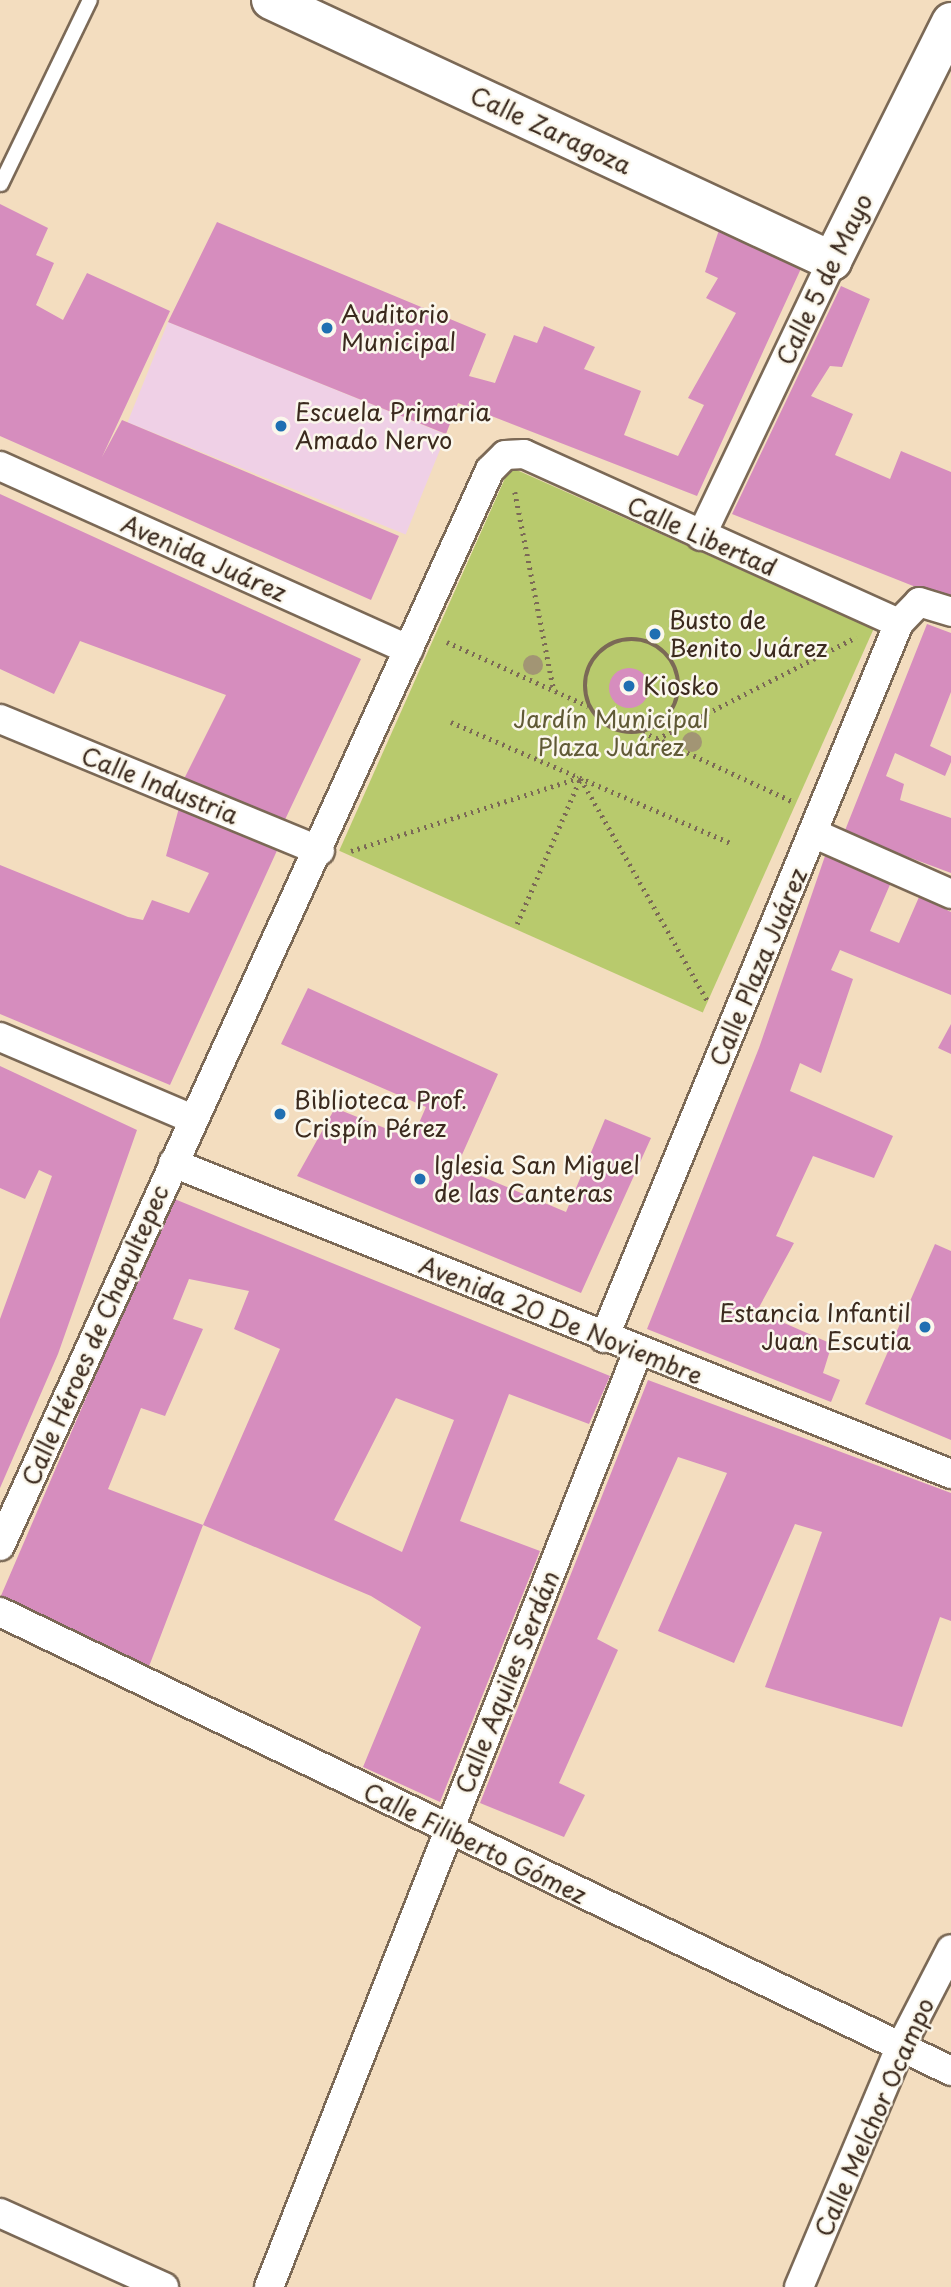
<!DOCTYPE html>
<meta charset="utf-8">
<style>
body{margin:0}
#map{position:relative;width:951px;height:2287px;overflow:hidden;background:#f3ddbf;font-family:"Playpen Sans",sans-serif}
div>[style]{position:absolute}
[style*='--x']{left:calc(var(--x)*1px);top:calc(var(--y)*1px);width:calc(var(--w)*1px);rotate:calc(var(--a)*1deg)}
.built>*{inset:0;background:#efd0e6;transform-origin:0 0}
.green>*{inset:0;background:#b8ca6d;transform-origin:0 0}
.building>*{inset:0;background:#d68dbe}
.round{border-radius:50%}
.path>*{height:4.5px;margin-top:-2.25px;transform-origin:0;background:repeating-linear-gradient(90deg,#7b6956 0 2px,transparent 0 7px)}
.path>.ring{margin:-2.25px;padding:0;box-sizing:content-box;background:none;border:4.5px solid #7b6956;border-radius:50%}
.roads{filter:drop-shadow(2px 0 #7b6956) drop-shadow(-2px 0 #7b6956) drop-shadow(0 2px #7b6956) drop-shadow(0 -2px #7b6956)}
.lane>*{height:14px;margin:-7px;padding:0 7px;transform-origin:7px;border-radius:7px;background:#fff}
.street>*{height:28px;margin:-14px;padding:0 14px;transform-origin:14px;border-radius:14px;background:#fff}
.secondary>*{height:38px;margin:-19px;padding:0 19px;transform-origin:19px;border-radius:19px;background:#fff}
.trees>*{width:20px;height:20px;margin:-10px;border-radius:50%;background:#a29574}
.dots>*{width:19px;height:19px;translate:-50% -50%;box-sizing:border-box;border:4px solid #fbf7ec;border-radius:50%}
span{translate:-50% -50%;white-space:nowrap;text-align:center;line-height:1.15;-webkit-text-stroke:5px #fbf7ec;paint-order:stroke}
.street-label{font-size:24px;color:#3b2a1e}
.poi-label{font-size:24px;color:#3b2a1e}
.left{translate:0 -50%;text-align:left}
.right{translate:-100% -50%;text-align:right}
.park-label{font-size:24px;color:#605a36}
</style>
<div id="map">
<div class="built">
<div style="left:168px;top:322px;width:300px;height:108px;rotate:22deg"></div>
</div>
<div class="green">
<div style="left:510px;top:467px;width:398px;height:420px;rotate:24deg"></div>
</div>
<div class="building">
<div style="clip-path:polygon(0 204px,48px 228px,36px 255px,54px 263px,36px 305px,63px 320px,87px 273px,170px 311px,102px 457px,122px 420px,399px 536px,371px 600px,0 436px)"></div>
<div style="clip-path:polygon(217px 222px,486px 334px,469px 376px,495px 383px,514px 335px,537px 343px,544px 326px,595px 347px,584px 369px,641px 391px,624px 435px,678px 456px,704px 405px,688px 398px,736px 313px,706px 298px,718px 278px,705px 272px,720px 227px,804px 262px,697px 496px,458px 403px,446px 434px,168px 322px)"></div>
<div style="clip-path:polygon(841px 286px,870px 299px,842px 367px,830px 366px,811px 396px,853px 414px,835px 455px,890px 479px,901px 451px,951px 472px,951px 601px,732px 514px)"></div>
<div style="clip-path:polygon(0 494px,361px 659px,282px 826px,182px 783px,226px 695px,80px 641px,54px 694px,0 669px)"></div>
<div style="clip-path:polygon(927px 624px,951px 633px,951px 692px,930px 746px,951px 756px,951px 762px,945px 776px,895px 753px,886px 776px,904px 784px,900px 800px,951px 818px,951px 873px,844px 833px)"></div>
<div class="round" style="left:609px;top:668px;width:40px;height:40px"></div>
<div style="clip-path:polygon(180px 804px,280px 844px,170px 1085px,0 1014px,0 865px,128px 917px,143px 920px,152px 900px,189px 913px,209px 873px,166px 856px)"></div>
<div style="clip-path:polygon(825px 856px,892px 880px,870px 931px,899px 943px,919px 897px,951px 912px,951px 995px,840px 950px,831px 970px,853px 979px,821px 1073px,800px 1063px,790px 1091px,893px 1136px,874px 1178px,813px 1156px,776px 1236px,794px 1243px,757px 1311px,832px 1344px,823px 1373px,840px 1380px,831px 1402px,647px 1329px,759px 1048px)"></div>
<div style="clip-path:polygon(308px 988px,498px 1074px,457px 1166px,566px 1212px,605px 1119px,651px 1138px,581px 1293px,297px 1176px,335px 1108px,412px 1139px,426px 1107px,281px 1044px)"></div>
<div style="clip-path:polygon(951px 1024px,951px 1054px,938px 1048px)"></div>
<div style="clip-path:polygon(0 1066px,137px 1130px,58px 1354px,0 1488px,0 1319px,52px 1176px,39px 1170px,25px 1199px,0 1188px)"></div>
<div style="clip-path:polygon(evenodd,172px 1198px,610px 1376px,589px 1424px,509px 1394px,460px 1521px,540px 1551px,440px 1802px,363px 1767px,421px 1627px,371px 1596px,203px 1525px,280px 1349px,234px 1329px,249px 1291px,189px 1279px,173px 1319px,203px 1329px,165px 1416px,141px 1408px,108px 1489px,203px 1525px,148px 1669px,0 1598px,172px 1198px,396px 1398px,454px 1420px,402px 1552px,334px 1520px,396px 1398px)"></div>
<div style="clip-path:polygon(935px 1244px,951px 1251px,951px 1440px,865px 1404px)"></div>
<div style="clip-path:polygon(648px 1380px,951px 1493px,951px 1621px,940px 1617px,902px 1727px,765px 1687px,822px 1532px,795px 1524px,734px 1663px,658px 1631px,727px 1473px,678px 1457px,597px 1639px,618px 1650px,559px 1783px,585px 1795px,564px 1837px,480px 1803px)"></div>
</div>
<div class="path">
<div style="--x:515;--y:492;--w:203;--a:78.9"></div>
<div class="ring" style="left:585px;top:639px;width:89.5px;height:89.5px"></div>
<div style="--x:447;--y:642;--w:155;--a:24.4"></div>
<div style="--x:451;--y:722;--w:305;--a:23.4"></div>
<div style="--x:643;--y:732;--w:166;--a:24.9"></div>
<div style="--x:657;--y:739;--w:224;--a:-27.1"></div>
<div style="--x:581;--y:779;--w:257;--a:60.3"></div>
<div style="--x:351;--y:851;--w:239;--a:-17.8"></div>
<div style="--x:517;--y:924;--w:158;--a:-66.5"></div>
</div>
<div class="roads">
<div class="lane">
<div style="--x:1;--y:184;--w:204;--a:-64.2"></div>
</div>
<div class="street">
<div style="--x:0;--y:466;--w:448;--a:24.2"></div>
<div style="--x:701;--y:536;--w:305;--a:-64.5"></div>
<div style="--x:0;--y:719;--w:346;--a:22.4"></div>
<div style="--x:813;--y:833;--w:151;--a:23.8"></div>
<div style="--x:0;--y:1037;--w:209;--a:23.1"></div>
<div style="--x:173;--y:1163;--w:838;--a:21.79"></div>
<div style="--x:604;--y:1338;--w:773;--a:-67.58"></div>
<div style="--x:899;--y:623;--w:29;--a:-46"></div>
<div style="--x:919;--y:602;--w:34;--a:17"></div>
<div style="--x:0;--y:1546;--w:1182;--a:-65.52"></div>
<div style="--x:490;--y:470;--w:21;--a:-45"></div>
<div style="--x:505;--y:455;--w:19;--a:-3"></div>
<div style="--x:524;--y:454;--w:411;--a:24.3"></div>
<div style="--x:0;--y:1612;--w:1056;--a:25.76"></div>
<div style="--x:0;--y:2213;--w:180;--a:24.3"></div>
<div style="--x:269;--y:2287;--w:1006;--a:-68.48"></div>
<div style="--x:799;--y:2287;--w:259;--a:-67.1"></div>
<div style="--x:900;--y:2048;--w:111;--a:-62.7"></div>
</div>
<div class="secondary">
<div style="--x:271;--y:0;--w:619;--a:24.95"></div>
<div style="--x:832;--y:261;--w:267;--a:-63.5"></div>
</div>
</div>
<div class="trees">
<div style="left:533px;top:665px"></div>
<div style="left:692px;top:742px"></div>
</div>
<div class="dots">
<div style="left:327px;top:328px;background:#1f6fb2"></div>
<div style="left:281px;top:426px;background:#1f6fb2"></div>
<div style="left:655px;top:634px;background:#1f6fb2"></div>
<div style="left:629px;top:686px;background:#1f6fb2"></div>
<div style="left:280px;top:1114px;background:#1f6fb2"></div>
<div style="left:420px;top:1179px;background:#1f6fb2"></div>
<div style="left:925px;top:1327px;background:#1f6fb2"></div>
</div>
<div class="street-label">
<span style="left:551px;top:130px;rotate:25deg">Calle Zaragoza</span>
<span style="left:824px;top:279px;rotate:-64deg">Calle 5 de Mayo</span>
<span style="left:702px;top:536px;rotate:24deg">Calle Libertad</span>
<span style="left:204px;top:558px;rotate:24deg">Avenida Juárez</span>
<span style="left:160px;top:785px;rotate:22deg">Calle Industria</span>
<span style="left:758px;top:967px;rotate:-67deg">Calle Plaza Juárez</span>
<span style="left:561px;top:1320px;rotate:22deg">Avenida 20 De Noviembre</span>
<span style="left:95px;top:1335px;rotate:-66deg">Calle Héroes de Chapultepec</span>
<span style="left:507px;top:1682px;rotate:-68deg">Calle Aquiles Serdán</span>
<span style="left:475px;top:1843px;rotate:26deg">Calle Filiberto Gómez</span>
<span style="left:874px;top:2117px;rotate:-66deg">Calle Melchor Ocampo</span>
</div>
<div class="poi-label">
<span class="left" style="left:341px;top:328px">Auditorio<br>Municipal</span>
<span class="left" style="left:295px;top:426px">Escuela Primaria<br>Amado Nervo</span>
<span class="left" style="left:669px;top:634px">Busto de<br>Benito Juárez</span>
<span class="left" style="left:643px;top:686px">Kiosko</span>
<span class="left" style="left:294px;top:1114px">Biblioteca Prof.<br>Crispín Pérez</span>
<span class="left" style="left:434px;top:1179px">Iglesia San Miguel<br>de las Canteras</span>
<span class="right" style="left:911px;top:1327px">Estancia Infantil<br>Juan Escutia</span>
</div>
<div class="park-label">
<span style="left:611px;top:733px">Jardín Municipal<br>Plaza Juárez</span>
</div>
</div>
